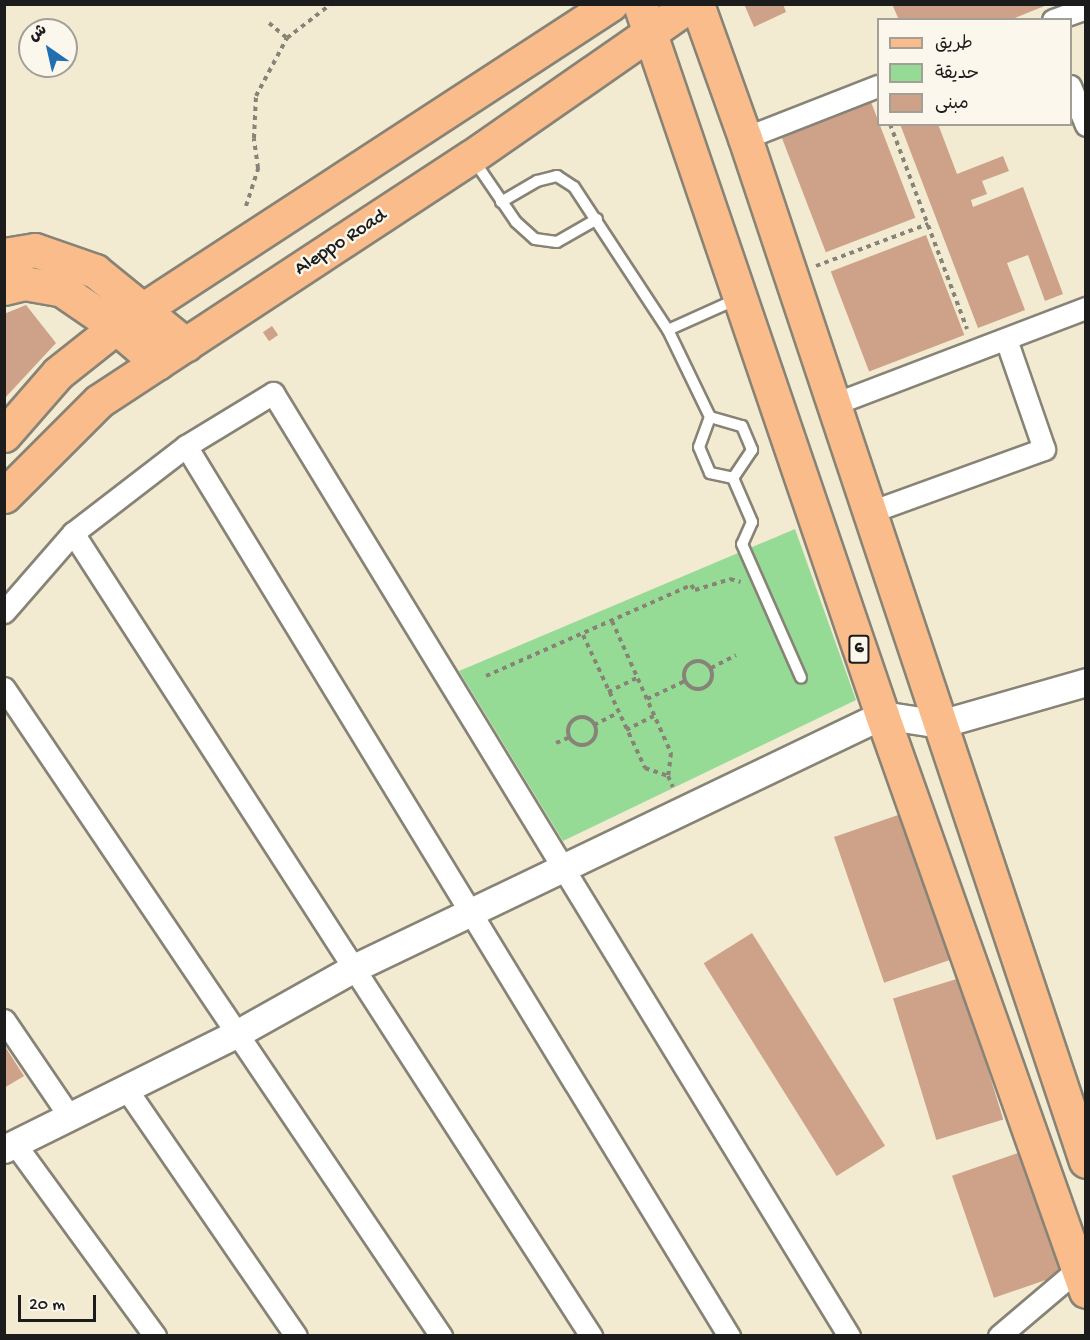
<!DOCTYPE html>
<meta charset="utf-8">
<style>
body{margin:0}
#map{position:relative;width:1090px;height:1340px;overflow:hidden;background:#f2ead1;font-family:"Gochi Hand","Playpen Sans Arabic",sans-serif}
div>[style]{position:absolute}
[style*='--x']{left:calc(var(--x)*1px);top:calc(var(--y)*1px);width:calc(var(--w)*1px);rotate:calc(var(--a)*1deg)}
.green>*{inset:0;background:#95db95}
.building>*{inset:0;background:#cea189;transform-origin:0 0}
.path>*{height:4px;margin-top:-2px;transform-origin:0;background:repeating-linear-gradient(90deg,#878376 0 4.5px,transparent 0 9px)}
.path>.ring{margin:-2px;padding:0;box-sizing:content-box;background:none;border:4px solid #878376;border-radius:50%}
.roads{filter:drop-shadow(2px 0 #878376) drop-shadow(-2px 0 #878376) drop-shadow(0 2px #878376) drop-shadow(0 -2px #878376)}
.service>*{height:10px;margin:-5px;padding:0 5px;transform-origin:5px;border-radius:5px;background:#fff}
.minor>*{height:21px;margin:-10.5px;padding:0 10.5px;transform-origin:10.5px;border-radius:10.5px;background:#fff}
.tertiary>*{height:27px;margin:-13.5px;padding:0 13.5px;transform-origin:13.5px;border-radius:13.5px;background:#fff}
.primary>*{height:33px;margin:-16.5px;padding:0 16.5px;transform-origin:16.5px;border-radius:16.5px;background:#f9bc8a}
span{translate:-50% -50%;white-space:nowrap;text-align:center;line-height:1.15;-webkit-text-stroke:5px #fbf7ec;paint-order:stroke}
.shield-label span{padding:2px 4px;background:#fbf7ec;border:2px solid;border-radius:4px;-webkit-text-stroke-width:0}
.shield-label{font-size:18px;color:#1c1c1c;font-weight:700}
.street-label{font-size:20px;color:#1c1c1c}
.frame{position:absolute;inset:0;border:6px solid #1c1c1c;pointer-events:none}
.legend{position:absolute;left:877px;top:18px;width:195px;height:108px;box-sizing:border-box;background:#fbf7ec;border:2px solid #a29f99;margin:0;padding:8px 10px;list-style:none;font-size:18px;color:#1c1c1c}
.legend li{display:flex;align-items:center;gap:12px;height:30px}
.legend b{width:30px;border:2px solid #a29f99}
.north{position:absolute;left:18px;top:18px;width:60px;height:60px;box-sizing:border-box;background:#fbf7ec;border:2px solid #a29f99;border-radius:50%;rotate:326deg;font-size:16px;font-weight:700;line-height:24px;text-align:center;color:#1c1c1c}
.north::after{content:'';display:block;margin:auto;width:21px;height:27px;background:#1f6fb2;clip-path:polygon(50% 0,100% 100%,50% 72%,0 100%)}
.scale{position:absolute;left:18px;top:1295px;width:78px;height:27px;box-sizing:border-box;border:3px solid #1c1c1c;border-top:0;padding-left:8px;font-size:18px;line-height:21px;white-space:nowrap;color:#1c1c1c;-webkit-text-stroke:4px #fbf7ec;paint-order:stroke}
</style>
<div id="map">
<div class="green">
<div style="clip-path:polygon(795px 529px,856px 700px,563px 841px,459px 671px)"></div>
</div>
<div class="building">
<div style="clip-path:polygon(744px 4px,783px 4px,786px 12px,754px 27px)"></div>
<div style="clip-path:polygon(892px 4px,1047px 4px,1047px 5px,1010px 20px,899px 20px)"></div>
<div style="left:871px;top:102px;width:124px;height:96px;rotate:69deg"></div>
<div style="clip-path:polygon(900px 124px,938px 124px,957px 174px,1003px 156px,1009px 171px,982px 181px,987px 194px,971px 200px,973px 207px,1023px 187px,1063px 294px,1045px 301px,1028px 255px,1007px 263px,1025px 310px,978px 328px)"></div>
<div style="left:926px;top:235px;width:107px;height:102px;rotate:69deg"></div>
<div style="clip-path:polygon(26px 305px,56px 343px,4px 399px,4px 314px)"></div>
<div style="left:272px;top:326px;width:11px;height:11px;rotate:56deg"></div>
<div style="left:904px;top:813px;width:154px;height:74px;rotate:71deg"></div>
<div style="left:752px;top:933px;width:251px;height:57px;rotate:58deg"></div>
<div style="left:960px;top:978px;width:148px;height:70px;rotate:73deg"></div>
<div style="clip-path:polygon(4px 1045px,24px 1076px,4px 1088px)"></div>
<div style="left:1021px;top:1152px;width:129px;height:73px;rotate:71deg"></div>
</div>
<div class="path">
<div style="--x:269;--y:23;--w:23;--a:40"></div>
<div style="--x:890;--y:124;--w:219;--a:69.4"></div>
<div style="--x:246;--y:206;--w:40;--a:-72"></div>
<div style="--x:258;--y:168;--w:30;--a:-98"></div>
<div style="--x:254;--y:138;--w:42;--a:-87.3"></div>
<div style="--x:256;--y:96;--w:66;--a:-61.9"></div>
<div style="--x:287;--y:38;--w:56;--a:-37.7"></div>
<div style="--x:816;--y:266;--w:120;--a:-20.6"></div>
<div style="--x:612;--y:621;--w:145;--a:65.9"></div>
<div style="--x:671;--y:753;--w:23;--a:97"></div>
<div style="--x:668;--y:776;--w:12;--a:66"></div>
<div style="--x:583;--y:635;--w:147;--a:65"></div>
<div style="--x:645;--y:768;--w:24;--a:19"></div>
<div class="ring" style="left:684px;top:661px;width:24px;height:24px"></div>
<div style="--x:711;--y:668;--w:28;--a:-27"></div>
<div style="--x:486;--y:676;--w:224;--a:-23.9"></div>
<div style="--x:691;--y:585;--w:6;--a:51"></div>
<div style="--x:695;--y:590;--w:37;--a:-17"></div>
<div style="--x:730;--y:579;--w:11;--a:15"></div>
<div style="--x:608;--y:692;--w:32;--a:-26"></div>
<div style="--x:647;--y:699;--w:42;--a:-25.3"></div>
<div class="ring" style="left:568px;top:717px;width:24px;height:24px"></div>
<div style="--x:594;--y:725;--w:27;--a:-27"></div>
<div style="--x:626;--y:730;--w:31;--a:-27"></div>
<div style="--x:556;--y:743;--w:15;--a:-23"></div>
</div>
<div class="roads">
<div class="service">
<div style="--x:473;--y:159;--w:76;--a:55.7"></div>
<div style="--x:516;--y:222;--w:25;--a:42"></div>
<div style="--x:535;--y:239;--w:22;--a:8"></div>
<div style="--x:557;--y:242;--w:46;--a:-29.9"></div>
<div style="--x:501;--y:202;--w:42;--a:-30.3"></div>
<div style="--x:537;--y:181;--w:21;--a:-14"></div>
<div style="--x:557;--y:176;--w:20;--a:33"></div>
<div style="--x:574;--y:187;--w:171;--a:56.7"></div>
<div style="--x:668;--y:330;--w:76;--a:-24.2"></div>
<div style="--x:668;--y:330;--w:97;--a:64.2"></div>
<div style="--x:710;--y:417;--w:32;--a:110"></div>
<div style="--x:699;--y:447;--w:28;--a:67"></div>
<div style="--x:710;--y:473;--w:24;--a:12"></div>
<div style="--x:733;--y:478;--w:48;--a:66.6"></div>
<div style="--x:752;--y:522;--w:24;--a:114"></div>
<div style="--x:742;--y:544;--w:146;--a:66.2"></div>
<div style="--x:710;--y:417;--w:33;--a:16"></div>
<div style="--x:742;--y:426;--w:26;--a:67"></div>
<div style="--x:752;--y:450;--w:34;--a:124"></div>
</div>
<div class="minor">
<div style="--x:1053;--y:20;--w:35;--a:-20"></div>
<div style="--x:1070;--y:86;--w:42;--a:67.7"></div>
<div style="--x:745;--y:138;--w:143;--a:-21.4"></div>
<div style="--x:834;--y:404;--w:270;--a:-20.9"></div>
<div style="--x:186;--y:446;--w:1043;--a:58.61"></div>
<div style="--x:870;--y:512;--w:185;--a:-19.9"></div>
<div style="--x:1044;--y:449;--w:116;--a:-109.1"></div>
<div style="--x:73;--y:533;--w:956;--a:57.17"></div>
<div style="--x:4;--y:612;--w:105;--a:-48.9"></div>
<div style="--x:73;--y:533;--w:143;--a:-37.6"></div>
<div style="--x:186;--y:446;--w:102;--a:-31.3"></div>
<div style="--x:273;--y:393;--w:1105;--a:58.58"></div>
<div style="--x:4;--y:688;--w:782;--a:56"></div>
<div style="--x:4;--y:1020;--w:117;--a:55.8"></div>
<div style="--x:127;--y:1090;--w:298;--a:55.5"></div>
<div style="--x:15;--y:1144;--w:238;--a:53.9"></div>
<div style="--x:999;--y:1336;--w:104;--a:-40.3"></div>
<div style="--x:1078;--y:1269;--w:8;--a:7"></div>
</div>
<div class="tertiary">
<div style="--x:4;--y:1149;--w:263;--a:-26.4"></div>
<div style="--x:240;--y:1032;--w:131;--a:-29.3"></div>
<div style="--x:354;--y:968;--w:585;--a:-25.6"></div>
<div style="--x:882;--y:715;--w:59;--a:8.8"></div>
<div style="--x:940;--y:724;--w:152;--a:-16"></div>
</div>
<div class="primary">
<div style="--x:640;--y:4;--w:751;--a:71.2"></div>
<div style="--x:882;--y:715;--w:611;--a:70.5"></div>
<div style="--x:697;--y:4;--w:142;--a:70.3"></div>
<div style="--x:745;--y:138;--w:1078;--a:71.57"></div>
<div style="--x:4;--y:255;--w:31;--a:-9"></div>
<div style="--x:35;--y:250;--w:64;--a:19.3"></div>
<div style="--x:95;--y:271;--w:117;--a:39.1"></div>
<div style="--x:4;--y:288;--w:21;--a:-14"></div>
<div style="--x:24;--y:283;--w:39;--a:10"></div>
<div style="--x:62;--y:290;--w:65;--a:34.4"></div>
<div style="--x:116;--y:327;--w:55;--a:40.6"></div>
<div style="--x:4;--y:435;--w:82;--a:-48.9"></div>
<div style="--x:58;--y:373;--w:74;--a:-38.4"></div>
<div style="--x:116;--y:327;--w:591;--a:-33.13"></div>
<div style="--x:4;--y:496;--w:134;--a:-45"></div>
<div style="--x:99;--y:401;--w:445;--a:-33.3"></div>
<div style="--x:471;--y:157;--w:268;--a:-34.8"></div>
</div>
</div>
<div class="shield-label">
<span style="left:859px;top:649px">6</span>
</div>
<div class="street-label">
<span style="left:341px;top:243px;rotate:-33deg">Aleppo Road</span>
</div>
<div class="frame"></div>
<ul class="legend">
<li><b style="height:8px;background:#f9bc8a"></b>طريق</li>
<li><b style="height:16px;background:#95db95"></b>حديقة</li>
<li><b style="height:16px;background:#cea189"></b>مبنى</li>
</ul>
<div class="north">ش</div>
<div class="scale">20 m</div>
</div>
